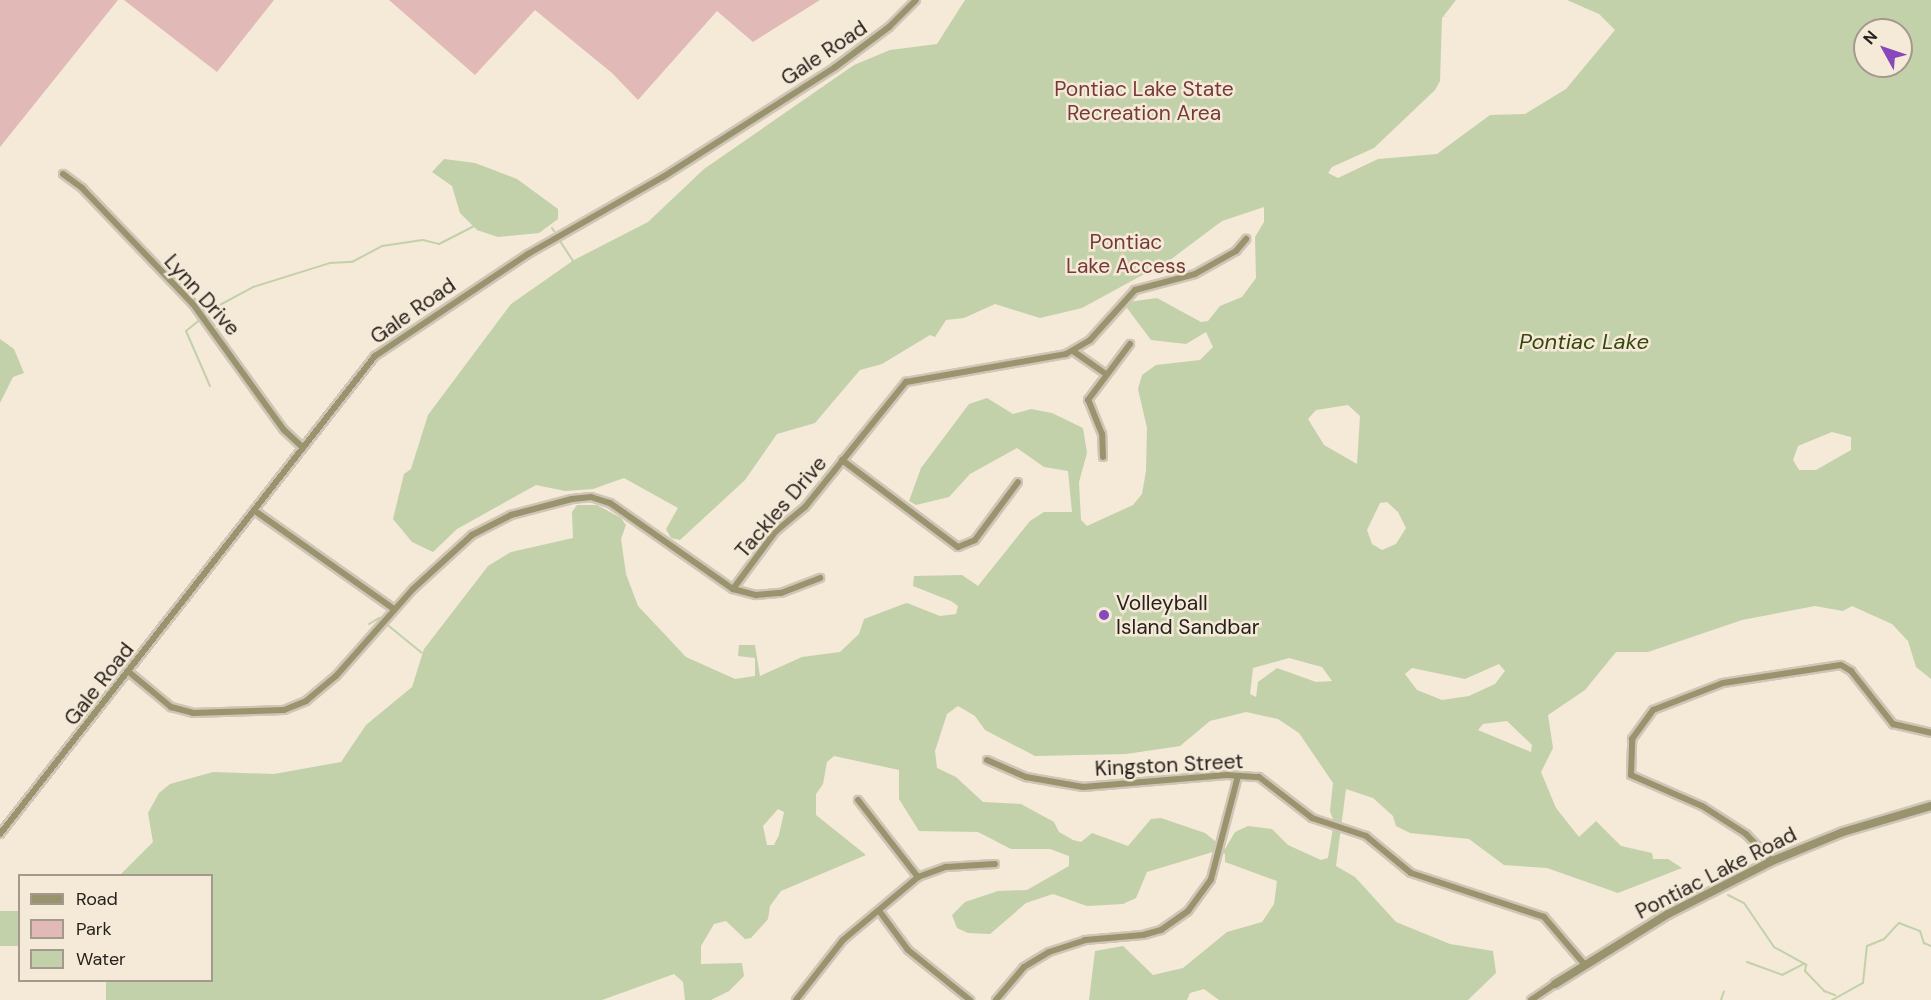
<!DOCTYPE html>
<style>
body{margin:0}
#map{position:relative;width:1931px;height:1000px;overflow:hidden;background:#f5e9d8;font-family:"DM Sans",sans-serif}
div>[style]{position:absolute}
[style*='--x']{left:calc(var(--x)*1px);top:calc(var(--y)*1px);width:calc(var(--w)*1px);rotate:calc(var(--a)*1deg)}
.green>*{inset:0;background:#e1bab7}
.water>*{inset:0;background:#c2d1aa;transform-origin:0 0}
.stream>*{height:2px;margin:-1px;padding:0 1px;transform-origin:1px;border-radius:1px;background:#c2d1aa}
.roads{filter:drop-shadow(2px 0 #d0c5b6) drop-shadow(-2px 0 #d0c5b6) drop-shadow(0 2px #d0c5b6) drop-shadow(0 -2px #d0c5b6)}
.minor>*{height:6px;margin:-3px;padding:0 3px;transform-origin:3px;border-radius:3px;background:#99936e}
.tertiary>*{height:8px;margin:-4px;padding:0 4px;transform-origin:4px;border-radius:4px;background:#99936e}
.dots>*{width:16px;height:16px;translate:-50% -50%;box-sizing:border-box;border:3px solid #f5e9d8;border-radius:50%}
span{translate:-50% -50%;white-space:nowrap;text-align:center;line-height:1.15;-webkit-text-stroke:5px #f5e9d8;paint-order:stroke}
.street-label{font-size:21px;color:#27221d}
.park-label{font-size:21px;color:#763a37}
.poi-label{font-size:21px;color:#27221d}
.left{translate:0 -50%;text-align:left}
.water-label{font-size:22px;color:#36470b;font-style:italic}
.legend{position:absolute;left:18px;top:874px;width:195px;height:108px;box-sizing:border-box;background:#f5e9d8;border:2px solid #a3998d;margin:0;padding:8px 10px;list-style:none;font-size:18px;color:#27221d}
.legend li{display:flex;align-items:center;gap:12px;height:30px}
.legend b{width:30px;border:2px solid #a3998d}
.north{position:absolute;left:1853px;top:18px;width:60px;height:60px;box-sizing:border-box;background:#f5e9d8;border:2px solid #a3998d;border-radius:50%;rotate:310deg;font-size:16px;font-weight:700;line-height:24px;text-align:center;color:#27221d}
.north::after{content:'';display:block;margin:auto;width:21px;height:27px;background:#8947bc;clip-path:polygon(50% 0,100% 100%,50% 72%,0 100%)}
</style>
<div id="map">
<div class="green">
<div style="clip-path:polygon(0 0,118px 0,0 147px)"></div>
<div style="clip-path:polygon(124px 0,274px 0,217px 72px)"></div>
<div style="clip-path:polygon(389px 0,820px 0,753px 42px,717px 11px,638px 100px,612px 73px,535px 10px,475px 75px)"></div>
</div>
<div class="water">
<div style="clip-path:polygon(evenodd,965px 0,1456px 0,1442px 18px,1440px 81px,1435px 90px,1374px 148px,1332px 167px,1328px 173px,1338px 178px,1378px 159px,1437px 154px,1490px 115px,1525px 114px,1566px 89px,1615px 30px,1599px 14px,1567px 0,1931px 0,1931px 679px,1916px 667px,1908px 641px,1892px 624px,1852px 606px,1843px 611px,1815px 606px,1742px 620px,1648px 652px,1616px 652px,1585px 690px,1548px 715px,1553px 748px,1541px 772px,1556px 808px,1579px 837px,1596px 821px,1621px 846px,1652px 853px,1653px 859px,1668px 859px,1682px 868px,1618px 893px,1547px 868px,1504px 865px,1469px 839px,1410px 833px,1396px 826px,1393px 816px,1373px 798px,1346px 789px,1336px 866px,1355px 877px,1396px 922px,1450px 944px,1493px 951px,1496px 973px,1468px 1000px,1219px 1000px,1204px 989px,1190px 993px,1187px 1000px,1089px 1000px,1095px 951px,1123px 946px,1153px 975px,1183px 968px,1227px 932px,1262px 922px,1274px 904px,1277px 881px,1225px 862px,1225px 854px,1216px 851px,1147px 872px,1136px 898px,1123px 904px,1087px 906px,1053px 894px,1026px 903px,990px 934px,968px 933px,957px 928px,952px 915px,965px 902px,998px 891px,1027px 890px,1069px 866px,1069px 856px,1050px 849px,1011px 849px,978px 832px,919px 831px,899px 799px,899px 770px,834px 756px,827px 762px,823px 784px,816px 794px,816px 815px,866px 855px,781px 891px,770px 906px,768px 919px,751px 938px,745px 939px,726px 921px,714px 924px,701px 946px,701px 964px,742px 963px,744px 976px,729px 991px,711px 1000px,685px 1000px,683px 982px,674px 974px,602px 1000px,106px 1000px,106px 981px,212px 980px,212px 876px,120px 875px,153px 842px,148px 813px,159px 793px,170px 784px,213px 772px,274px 774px,341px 762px,366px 725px,412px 687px,424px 649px,488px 566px,511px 552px,573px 538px,572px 512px,577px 505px,597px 505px,621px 518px,626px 525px,621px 539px,626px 574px,638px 606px,686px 657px,735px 679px,755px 676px,755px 658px,738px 656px,739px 645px,755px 645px,760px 676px,802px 657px,840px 652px,859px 634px,864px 619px,901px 605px,907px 603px,940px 616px,956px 614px,958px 606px,951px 601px,913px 586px,914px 576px,962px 575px,978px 586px,1030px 521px,1044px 512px,1072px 512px,1068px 471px,1044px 467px,1017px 448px,970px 474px,949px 497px,916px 505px,909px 501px,921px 468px,969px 404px,987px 398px,1013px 414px,1031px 409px,1052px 413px,1083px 428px,1087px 453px,1079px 482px,1081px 520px,1087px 526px,1133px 505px,1142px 494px,1146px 471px,1147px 428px,1138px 389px,1142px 375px,1156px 365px,1200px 360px,1213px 347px,1206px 332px,1186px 344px,1151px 340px,1127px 308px,1128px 302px,1157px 298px,1201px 322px,1208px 321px,1220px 306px,1242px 297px,1256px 278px,1255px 237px,1264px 222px,1264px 207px,1222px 221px,1170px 260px,1082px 308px,1040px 318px,995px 304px,964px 318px,946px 320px,935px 337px,930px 335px,882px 364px,860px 370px,815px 423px,777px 434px,745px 480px,680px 540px,671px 538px,666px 529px,678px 508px,624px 478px,593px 489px,565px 491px,536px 485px,457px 529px,433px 552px,412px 542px,393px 519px,404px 474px,411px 469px,428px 415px,511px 304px,574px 260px,648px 222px,704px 169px,854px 65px,890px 50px,937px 44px,965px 0,1865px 30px,1901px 30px,1901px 66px,1865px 66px,1865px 30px,965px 0,1348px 405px,1360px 416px,1357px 464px,1324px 445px,1308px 419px,1316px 410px,1348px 405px,965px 0,1832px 432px,1851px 437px,1851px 450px,1816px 470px,1799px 470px,1793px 460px,1798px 446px,1832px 432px,965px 0,1387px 502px,1398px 512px,1406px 528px,1396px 544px,1382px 550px,1372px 544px,1367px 530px,1380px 503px,1387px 502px,965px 0,1289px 658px,1322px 667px,1332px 681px,1316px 682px,1277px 668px,1258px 682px,1256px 697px,1250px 694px,1253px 668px,1289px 658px,965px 0,1499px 664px,1505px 671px,1495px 684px,1469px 696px,1442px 700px,1417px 690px,1405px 674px,1412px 668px,1465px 679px,1499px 664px,965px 0,958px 706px,975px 716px,985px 730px,1035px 756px,1126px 754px,1180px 746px,1210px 721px,1246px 712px,1278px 719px,1299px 733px,1333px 783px,1330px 811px,1334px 822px,1328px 858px,1321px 860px,1288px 845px,1272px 829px,1248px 826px,1235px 832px,1225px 849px,1205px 833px,1161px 818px,1151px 819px,1128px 846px,1092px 833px,1081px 842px,1073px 840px,1059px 832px,1054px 822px,1021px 804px,983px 802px,956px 777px,937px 768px,935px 751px,947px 714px,958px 706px,965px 0,1507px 721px,1532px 745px,1531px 752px,1478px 730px,1483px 724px,1507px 721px,965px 0,778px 809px,784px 812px,779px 835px,774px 845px,767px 845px,763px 826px,778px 809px)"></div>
<div style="clip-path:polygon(444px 159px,475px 163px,517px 179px,558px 209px,558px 219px,539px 233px,498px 237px,477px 230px,460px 213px,452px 186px,432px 172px)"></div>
<div style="clip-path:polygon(0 339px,14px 349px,24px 373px,13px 377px,0 403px)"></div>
<div style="left:0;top:911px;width:19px;height:35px"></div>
</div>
<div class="stream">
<div style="--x:552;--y:228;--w:4;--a:56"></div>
<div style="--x:560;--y:241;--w:24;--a:57"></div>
<div style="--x:210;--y:386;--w:60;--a:-113.6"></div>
<div style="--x:186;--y:331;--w:38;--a:-39"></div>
<div style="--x:216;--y:307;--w:42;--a:-28.4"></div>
<div style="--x:253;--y:287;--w:81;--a:-17.3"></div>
<div style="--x:330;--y:263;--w:22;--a:-3"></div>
<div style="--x:352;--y:262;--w:34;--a:-28"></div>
<div style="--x:382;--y:246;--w:41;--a:-8.3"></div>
<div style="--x:423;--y:240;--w:16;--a:14"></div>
<div style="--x:439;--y:244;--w:38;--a:-27"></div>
<div style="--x:369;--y:624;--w:12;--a:-31"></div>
<div style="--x:379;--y:618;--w:55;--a:39.1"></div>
<div style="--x:1728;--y:895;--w:18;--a:27"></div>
<div style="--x:1744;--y:903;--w:53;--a:55.7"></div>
<div style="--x:1774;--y:947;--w:37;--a:29"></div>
<div style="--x:1806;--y:965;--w:6;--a:99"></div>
<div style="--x:1805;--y:971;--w:28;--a:46"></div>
<div style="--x:1824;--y:991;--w:12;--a:20"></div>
<div style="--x:1747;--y:962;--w:37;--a:20"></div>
<div style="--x:1782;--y:975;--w:25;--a:-27"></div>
<div style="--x:1721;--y:1000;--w:9;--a:-72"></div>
<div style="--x:1832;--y:1000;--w:35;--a:-29"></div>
<div style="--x:1863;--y:983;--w:37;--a:-84"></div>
<div style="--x:1867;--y:946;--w:18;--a:-22"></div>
<div style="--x:1884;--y:939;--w:22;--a:-47"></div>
<div style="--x:1899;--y:923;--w:22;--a:21"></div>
<div style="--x:1920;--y:931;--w:13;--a:72"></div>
<div style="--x:1924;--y:943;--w:8;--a:23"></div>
</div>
<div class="roads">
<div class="minor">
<div style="--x:63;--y:174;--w:24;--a:36"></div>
<div style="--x:82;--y:188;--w:161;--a:46.3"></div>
<div style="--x:193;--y:304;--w:155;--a:54.2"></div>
<div style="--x:284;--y:430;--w:26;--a:43"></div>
<div style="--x:1073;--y:351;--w:39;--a:35"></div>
<div style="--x:1103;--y:457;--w:23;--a:-92"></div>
<div style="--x:1102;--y:434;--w:37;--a:-112"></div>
<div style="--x:1088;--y:400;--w:70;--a:-53.1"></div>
<div style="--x:842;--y:460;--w:145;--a:36.9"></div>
<div style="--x:958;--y:547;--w:18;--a:-22"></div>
<div style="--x:975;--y:540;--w:72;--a:-53.4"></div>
<div style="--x:255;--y:511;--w:170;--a:35.2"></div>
<div style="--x:733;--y:589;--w:71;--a:-53.6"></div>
<div style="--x:775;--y:532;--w:39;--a:-40"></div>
<div style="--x:805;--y:507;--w:161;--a:-51.1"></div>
<div style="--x:906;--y:382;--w:162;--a:-9.9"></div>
<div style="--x:1066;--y:354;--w:28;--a:-30"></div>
<div style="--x:1090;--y:340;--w:67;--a:-48"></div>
<div style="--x:1135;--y:290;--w:62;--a:-14.9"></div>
<div style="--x:1195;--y:274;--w:47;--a:-29.3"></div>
<div style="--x:1236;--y:251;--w:16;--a:-50"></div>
<div style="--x:129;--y:672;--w:55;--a:39.8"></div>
<div style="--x:171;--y:707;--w:23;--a:15"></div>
<div style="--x:193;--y:713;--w:91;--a:-1.9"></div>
<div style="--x:284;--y:710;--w:24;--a:-22"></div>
<div style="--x:306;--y:701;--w:39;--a:-40"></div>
<div style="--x:336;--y:676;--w:116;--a:-48.5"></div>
<div style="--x:413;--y:589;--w:80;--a:-42.5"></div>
<div style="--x:472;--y:535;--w:44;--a:-27.1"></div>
<div style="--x:511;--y:515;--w:63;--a:-14.7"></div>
<div style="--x:572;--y:499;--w:19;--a:-6"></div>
<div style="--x:591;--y:497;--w:20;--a:18"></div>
<div style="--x:610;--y:503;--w:150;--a:35"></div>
<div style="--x:733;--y:589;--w:24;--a:15"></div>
<div style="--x:756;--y:595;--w:25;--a:-5"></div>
<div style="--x:781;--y:593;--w:42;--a:-21"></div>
<div style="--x:987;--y:760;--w:43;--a:23.6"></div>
<div style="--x:1026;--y:777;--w:58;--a:10"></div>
<div style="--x:1083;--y:787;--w:144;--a:-4.8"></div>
<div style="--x:1227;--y:775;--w:32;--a:4"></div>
<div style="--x:1259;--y:777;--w:67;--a:37.7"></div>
<div style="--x:1312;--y:818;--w:57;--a:18.4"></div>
<div style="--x:1366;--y:836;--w:58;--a:39.4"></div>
<div style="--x:1411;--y:873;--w:140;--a:18.3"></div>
<div style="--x:1544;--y:917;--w:63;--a:49.5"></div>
<div style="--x:858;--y:800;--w:98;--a:52.1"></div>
<div style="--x:0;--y:834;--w:608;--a:-51.89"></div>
<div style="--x:375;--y:356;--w:184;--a:-33.7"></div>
<div style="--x:528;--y:254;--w:155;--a:-29.7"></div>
<div style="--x:663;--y:177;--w:203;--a:-32.5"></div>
<div style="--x:834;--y:68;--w:69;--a:-36.7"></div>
<div style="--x:889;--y:27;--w:38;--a:-45"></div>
<div style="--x:1772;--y:861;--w:37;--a:-134"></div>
<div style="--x:1746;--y:834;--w:52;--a:-147.5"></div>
<div style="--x:1702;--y:806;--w:77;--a:-156.4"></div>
<div style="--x:1631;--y:775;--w:36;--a:-88"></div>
<div style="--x:1632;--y:739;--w:36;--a:-54"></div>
<div style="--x:1653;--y:710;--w:75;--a:-21.1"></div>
<div style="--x:1723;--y:683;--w:119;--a:-8.7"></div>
<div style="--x:1841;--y:665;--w:12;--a:31"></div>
<div style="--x:1851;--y:671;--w:68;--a:51.6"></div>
<div style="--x:1893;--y:724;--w:39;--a:13"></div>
<div style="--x:880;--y:912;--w:47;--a:53.6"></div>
<div style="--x:908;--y:950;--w:80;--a:38.9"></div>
<div style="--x:796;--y:1000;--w:76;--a:-51.9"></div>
<div style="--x:843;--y:940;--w:98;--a:-40"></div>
<div style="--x:918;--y:877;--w:30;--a:-20"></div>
<div style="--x:946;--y:867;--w:49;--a:-3.5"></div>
<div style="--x:996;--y:1000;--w:43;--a:-49.7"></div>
<div style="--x:1024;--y:967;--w:29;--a:-31"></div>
<div style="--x:1049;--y:952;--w:38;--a:-18"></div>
<div style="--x:1085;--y:940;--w:58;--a:-4.9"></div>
<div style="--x:1143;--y:935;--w:19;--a:-16"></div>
<div style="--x:1161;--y:930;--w:33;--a:-35"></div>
<div style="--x:1188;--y:911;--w:39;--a:-54"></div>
<div style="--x:1211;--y:879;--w:106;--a:-75.3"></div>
<div style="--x:1531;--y:1000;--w:29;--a:-34"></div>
</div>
<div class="tertiary">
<div style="--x:1555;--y:984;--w:133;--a:-31.8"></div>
<div style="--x:1668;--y:914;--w:117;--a:-27"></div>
<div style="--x:1772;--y:861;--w:77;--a:-22.2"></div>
<div style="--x:1843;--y:832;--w:92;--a:-16.5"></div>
</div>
</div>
<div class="dots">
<div style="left:1104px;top:615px;background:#8947bc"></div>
</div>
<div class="street-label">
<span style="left:824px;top:53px;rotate:-34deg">Gale Road</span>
<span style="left:202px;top:295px;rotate:48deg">Lynn Drive</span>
<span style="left:413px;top:311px;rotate:-35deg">Gale Road</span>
<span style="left:781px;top:507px;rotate:-49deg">Tackles Drive</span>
<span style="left:99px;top:684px;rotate:-52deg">Gale Road</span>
<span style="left:1169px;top:765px;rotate:-3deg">Kingston Street</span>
<span style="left:1716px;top:873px;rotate:-27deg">Pontiac Lake Road</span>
</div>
<div class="park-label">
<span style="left:1144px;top:101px">Pontiac Lake State<br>Recreation Area</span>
<span style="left:1126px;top:254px">Pontiac<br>Lake Access</span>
</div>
<div class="poi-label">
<span class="left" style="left:1116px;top:615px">Volleyball<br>Island Sandbar</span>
</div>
<div class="water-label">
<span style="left:1584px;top:342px">Pontiac Lake</span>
</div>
<ul class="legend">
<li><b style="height:8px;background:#99936e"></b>Road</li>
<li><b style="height:16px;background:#e1bab7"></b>Park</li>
<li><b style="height:16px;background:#c2d1aa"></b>Water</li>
</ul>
<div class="north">N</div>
</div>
